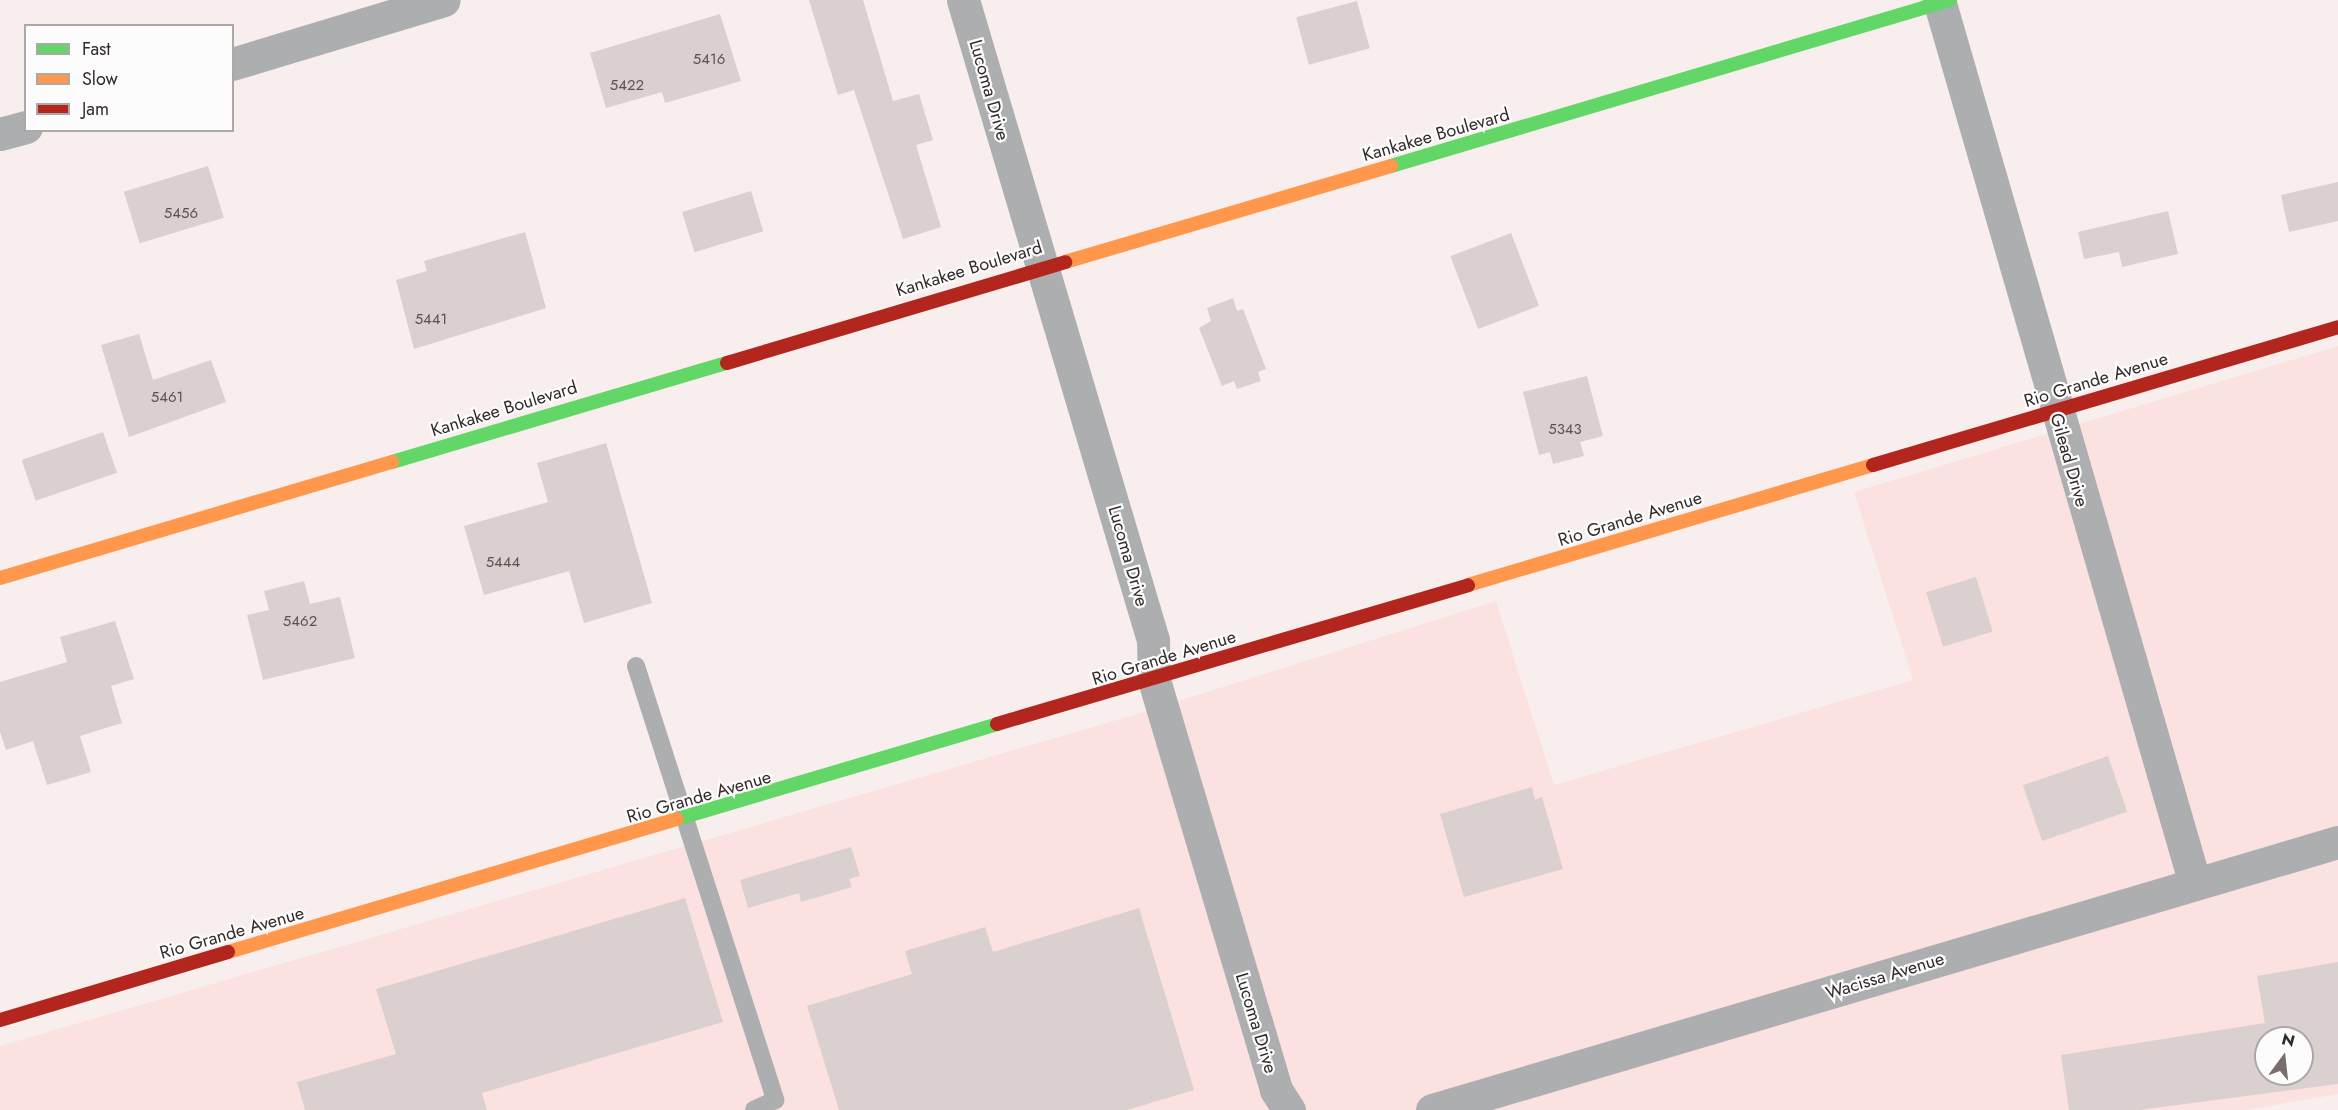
<!DOCTYPE html>
<style>
body{margin:0}
#map{position:relative;width:2338px;height:1110px;overflow:hidden;background:#f7eeed;font-family:Jost,sans-serif}
div>[style]{position:absolute}
[style*='--x']{left:calc(var(--x)*1px);top:calc(var(--y)*1px);width:calc(var(--w)*1px);rotate:calc(var(--a)*1deg)}
.built>*{inset:0;background:#fbe2e1}
.building>*{inset:0;background:#d9d0cf;transform-origin:0 0}
.lane>*{height:18px;margin:-9px;padding:0 9px;transform-origin:9px;border-radius:9px;background:#acaeaf}
.street>*{height:33px;margin:-16.5px;padding:0 16.5px;transform-origin:16.5px;border-radius:16.5px;background:#acaeaf}
.fast>*{height:14px;margin:-7px;padding:0 7px;transform-origin:7px;border-radius:7px;background:#63d668}
.slow>*{height:14px;margin:-7px;padding:0 7px;transform-origin:7px;border-radius:7px;background:#ff974d}
.jam>*{height:14px;margin:-7px;padding:0 7px;transform-origin:7px;border-radius:7px;background:#b3261e}
span{translate:-50% -50%;white-space:nowrap;text-align:center;line-height:1.15;-webkit-text-stroke:4.5px #fcfcfc;paint-order:stroke}
.number-label{font-size:15px;color:#5c5352}
.number-label span{-webkit-text-stroke-width:0}
.street-label{font-size:18px;color:#332928}
.legend{position:absolute;left:24px;top:24px;width:210px;height:108px;box-sizing:border-box;background:#fcfcfc;border:2px solid #aca8a7;margin:0;padding:8px 10px;list-style:none;font-size:18px;color:#332928}
.legend li{display:flex;align-items:center;gap:12px;height:30px}
.legend b{width:30px;border:2px solid #aca8a7}
.north{position:absolute;left:2254px;top:1026px;width:60px;height:60px;box-sizing:border-box;background:#fcfcfc;border:2px solid #aca8a7;border-radius:50%;rotate:15deg;font-size:16px;font-weight:700;line-height:24px;text-align:center;color:#332928}
.north::after{content:'';display:block;margin:auto;width:21px;height:27px;background:#786e6d;clip-path:polygon(50% 0,100% 100%,50% 72%,0 100%)}
</style>
<div id="map">
<div class="built">
<div style="clip-path:polygon(evenodd,2338px 346px,2338px 1094px,2246px 1110px,0 1110px,0 1046px,1134px 715px,1496px 601px,1554px 785px,1913px 680px,1854px 492px,2338px 346px,2266px 1038px,2302px 1038px,2302px 1074px,2266px 1074px,2266px 1038px)"></div>
</div>
<div class="building">
<div style="clip-path:polygon(809px 0,863px 0,893px 101px,919px 94px,933px 140px,916px 145px,941px 227px,903px 239px,854px 90px,838px 95px)"></div>
<div style="left:1357px;top:1px;width:49px;height:63px;rotate:75deg"></div>
<div style="clip-path:polygon(720px 14px,741px 81px,665px 103px,662px 92px,606px 108px,590px 53px)"></div>
<div style="left:208px;top:166px;width:54px;height:88px;rotate:73deg"></div>
<div style="clip-path:polygon(2338px 182px,2338px 221px,2289px 232px,2281px 195px)"></div>
<div style="left:751px;top:191px;width:42px;height:72px;rotate:73deg"></div>
<div style="clip-path:polygon(2168px 211px,2178px 254px,2122px 267px,2119px 252px,2084px 259px,2078px 232px)"></div>
<div style="clip-path:polygon(525px 232px,546px 308px,414px 349px,396px 280px,427px 271px,424px 261px)"></div>
<div style="left:1511px;top:233px;width:78px;height:65px;rotate:69deg"></div>
<div style="clip-path:polygon(1233px 298px,1237px 311px,1243px 309px,1266px 369px,1258px 372px,1261px 381px,1237px 389px,1234px 381px,1222px 386px,1199px 328px,1211px 321px,1207px 308px)"></div>
<div style="clip-path:polygon(139px 334px,153px 380px,211px 360px,226px 402px,129px 437px,101px 345px)"></div>
<div style="clip-path:polygon(1587px 376px,1603px 436px,1580px 442px,1584px 456px,1553px 464px,1550px 452px,1539px 455px,1523px 392px)"></div>
<div style="left:103px;top:432px;width:43px;height:86px;rotate:71deg"></div>
<div style="clip-path:polygon(606px 443px,652px 603px,584px 623px,569px 571px,484px 595px,464px 526px,548px 502px,537px 463px)"></div>
<div style="left:1976px;top:577px;width:57px;height:52px;rotate:73deg"></div>
<div style="clip-path:polygon(304px 581px,310px 604px,340px 597px,355px 658px,263px 680px,247px 615px,269px 610px,264px 591px)"></div>
<div style="clip-path:polygon(115px 621px,134px 679px,111px 686px,122px 723px,80px 736px,91px 772px,47px 785px,33px 741px,6px 750px,0 732px,0 682px,67px 662px,60px 637px)"></div>
<div style="left:2108px;top:756px;width:59px;height:90px;rotate:71deg"></div>
<div style="clip-path:polygon(1532px 787px,1535px 800px,1542px 797px,1563px 869px,1464px 897px,1440px 814px)"></div>
<div style="clip-path:polygon(851px 847px,860px 876px,849px 879px,852px 887px,801px 902px,799px 893px,748px 908px,740px 880px)"></div>
<div style="clip-path:polygon(685px 898px,723px 1022px,482px 1093px,487px 1110px,305px 1110px,297px 1082px,396px 1054px,376px 989px)"></div>
<div style="clip-path:polygon(1139px 908px,1194px 1090px,1127px 1110px,839px 1110px,807px 1006px,912px 974px,905px 951px,985px 927px,993px 952px)"></div>
<div style="clip-path:polygon(evenodd,2338px 962px,2338px 1084px,2139px 1110px,2069px 1110px,2061px 1055px,2265px 1023px,2257px 976px,2338px 962px,2266px 1038px,2302px 1038px,2302px 1074px,2266px 1074px,2266px 1038px)"></div>
</div>
<div class="lane">
<div style="--x:636;--y:666;--w:456;--a:72.2"></div>
<div style="--x:775;--y:1100;--w:23;--a:155"></div>
</div>
<div class="street">
<div style="--x:963;--y:0;--w:668;--a:73.47"></div>
<div style="--x:1153;--y:640;--w:40;--a:88.6"></div>
<div style="--x:1154;--y:680;--w:428;--a:73.4"></div>
<div style="--x:1276;--y:1090;--w:24;--a:57"></div>
<div style="--x:1939;--y:0;--w:920;--a:73.85"></div>
<div style="--x:232;--y:64;--w:221;--a:-16.8"></div>
<div style="--x:0;--y:134;--w:27;--a:-15"></div>
<div style="--x:1432;--y:1110;--w:945;--a:-16.48"></div>
</div>
<div class="fast">
<div style="--x:1391;--y:166;--w:583;--a:-16.54"></div>
<div style="--x:392;--y:462;--w:349;--a:-16.5"></div>
<div style="--x:677;--y:819;--w:334;--a:-16.5"></div>
</div>
<div class="slow">
<div style="--x:1065;--y:262;--w:340;--a:-16.4"></div>
<div style="--x:0;--y:578;--w:409;--a:-16.5"></div>
<div style="--x:1468;--y:585;--w:422;--a:-16.5"></div>
<div style="--x:228;--y:952;--w:468;--a:-16.5"></div>
</div>
<div class="jam">
<div style="--x:727;--y:363;--w:353;--a:-16.6"></div>
<div style="--x:1873;--y:465;--w:485;--a:-16.5"></div>
<div style="--x:997;--y:724;--w:491;--a:-16.4"></div>
<div style="--x:0;--y:1020;--w:238;--a:-16.6"></div>
</div>
<div class="number-label">
<span style="left:709px;top:60px">5416</span>
<span style="left:627px;top:86px">5422</span>
<span style="left:181px;top:214px">5456</span>
<span style="left:431px;top:320px">5441</span>
<span style="left:167px;top:398px">5461</span>
<span style="left:1565px;top:430px">5343</span>
<span style="left:503px;top:563px">5444</span>
<span style="left:300px;top:622px">5462</span>
</div>
<div class="street-label">
<span style="left:989px;top:90px;rotate:74deg">Lucoma Drive</span>
<span style="left:1436px;top:135px;rotate:-16deg">Kankakee Boulevard</span>
<span style="left:969px;top:269px;rotate:-17deg">Kankakee Boulevard</span>
<span style="left:2096px;top:380px;rotate:-17deg">Rio Grande Avenue</span>
<span style="left:504px;top:409px;rotate:-17deg">Kankakee Boulevard</span>
<span style="left:2069px;top:460px;rotate:74deg">Gilead Drive</span>
<span style="left:1630px;top:519px;rotate:-17deg">Rio Grande Avenue</span>
<span style="left:1128px;top:556px;rotate:74deg">Lucoma Drive</span>
<span style="left:1164px;top:658px;rotate:-17deg">Rio Grande Avenue</span>
<span style="left:699px;top:797px;rotate:-16deg">Rio Grande Avenue</span>
<span style="left:232px;top:933px;rotate:-16deg">Rio Grande Avenue</span>
<span style="left:1885px;top:976px;rotate:-17deg">Wacissa Avenue</span>
<span style="left:1256px;top:1023px;rotate:73deg">Lucoma Drive</span>
</div>
<ul class="legend">
<li><b style="height:8px;background:#63d668"></b>Fast</li>
<li><b style="height:8px;background:#ff974d"></b>Slow</li>
<li><b style="height:8px;background:#b3261e"></b>Jam</li>
</ul>
<div class="north">N</div>
</div>
